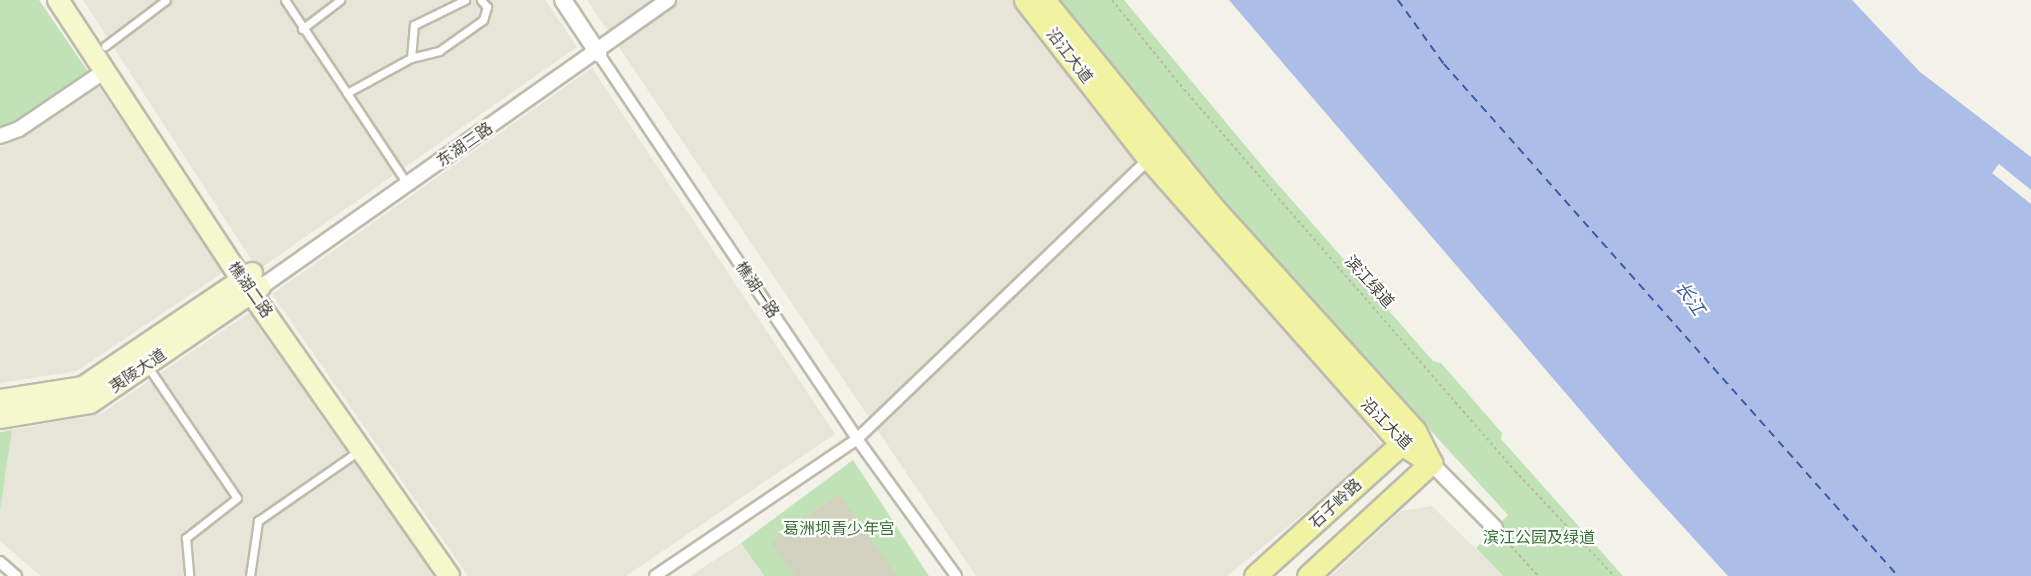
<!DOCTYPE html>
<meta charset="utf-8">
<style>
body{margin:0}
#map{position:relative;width:2031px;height:576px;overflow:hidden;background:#f2f2e9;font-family:"Source Sans 3","Noto Sans SC",sans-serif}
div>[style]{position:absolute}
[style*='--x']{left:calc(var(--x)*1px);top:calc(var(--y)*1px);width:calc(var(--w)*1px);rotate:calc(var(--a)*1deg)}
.residential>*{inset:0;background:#e6e5d7}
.green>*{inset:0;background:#c1e2b6}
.water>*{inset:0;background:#acbde8}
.ferry>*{height:1.5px;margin-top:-0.75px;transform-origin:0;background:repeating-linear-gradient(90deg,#3e5aa4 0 8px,transparent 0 14px)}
.building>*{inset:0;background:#d2d1bf}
.path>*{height:2px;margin-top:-1px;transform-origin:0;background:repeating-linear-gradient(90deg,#bdbb9f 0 3px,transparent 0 6px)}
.roads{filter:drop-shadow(2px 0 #bdbcac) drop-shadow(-2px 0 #bdbcac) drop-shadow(0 2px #bdbcac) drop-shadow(0 -2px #bdbcac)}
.service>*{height:7px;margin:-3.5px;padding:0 3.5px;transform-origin:3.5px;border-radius:3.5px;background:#fff}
.pedestrian>*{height:10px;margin:-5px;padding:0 5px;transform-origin:5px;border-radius:5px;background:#fff}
.minor>*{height:14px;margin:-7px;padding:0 7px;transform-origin:7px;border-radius:7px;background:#fff}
.tertiary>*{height:16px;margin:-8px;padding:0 8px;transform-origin:8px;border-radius:8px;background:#fff}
.secondary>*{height:20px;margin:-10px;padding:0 10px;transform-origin:10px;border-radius:10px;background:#f5f8cd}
.primary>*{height:21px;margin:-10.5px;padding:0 10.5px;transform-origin:10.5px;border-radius:10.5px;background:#f1f2a2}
span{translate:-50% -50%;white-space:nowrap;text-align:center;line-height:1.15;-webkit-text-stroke:4.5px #fff;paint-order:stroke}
.street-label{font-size:16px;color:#454438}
.park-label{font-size:16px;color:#367032}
.water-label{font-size:18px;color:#3e5aa4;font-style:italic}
</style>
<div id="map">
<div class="residential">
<div style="clip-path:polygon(83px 0,545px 0,577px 47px,258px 270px)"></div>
<div style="clip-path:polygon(587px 0,1024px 0,1384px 448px,1227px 576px,976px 576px)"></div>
<div style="clip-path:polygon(592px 68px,835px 434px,626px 576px,468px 576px,272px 294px)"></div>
<div style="clip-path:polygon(96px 83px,225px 271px,77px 371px,0 383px,0 144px,23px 135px)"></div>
<div style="clip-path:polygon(250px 312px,435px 576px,41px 576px,0 541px,0 511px,12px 430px,102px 413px)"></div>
<div style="clip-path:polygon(1432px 506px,1503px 576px,1331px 576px,1401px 511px)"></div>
<div style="clip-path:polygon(741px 543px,763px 576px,690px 576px)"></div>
</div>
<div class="green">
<div style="clip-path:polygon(0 0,39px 0,96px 83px,23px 135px,0 144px)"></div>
<div style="clip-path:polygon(1055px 0,1124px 0,1268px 173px,1433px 361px,1441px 363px,1502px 433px,1501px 439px,1623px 576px,1503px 576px,1476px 548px,1508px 515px,1184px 162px)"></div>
<div style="clip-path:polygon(12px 430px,0 511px,0 432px)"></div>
<div style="clip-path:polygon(853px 460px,929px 576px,764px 576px,741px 543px)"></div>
</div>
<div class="water">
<div style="clip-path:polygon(1229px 0,1852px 0,1920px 72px,2031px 157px,2031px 190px,1999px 164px,1992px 173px,2031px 204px,2031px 576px,1728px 576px,1634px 473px)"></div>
</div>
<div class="ferry">
<div style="--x:1398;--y:0;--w:79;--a:54.3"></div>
<div style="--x:1444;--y:64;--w:684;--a:48.44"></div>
</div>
<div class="building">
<div style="clip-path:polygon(839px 494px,897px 576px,795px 576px,771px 542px)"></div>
</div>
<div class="path">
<div style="--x:1112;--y:0;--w:102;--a:51.3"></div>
<div style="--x:1176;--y:80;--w:517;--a:49.07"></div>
<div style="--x:1515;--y:471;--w:144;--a:46.7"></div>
<div style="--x:1503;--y:537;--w:52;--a:48.1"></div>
</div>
<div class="roads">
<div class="service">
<div style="--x:285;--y:0;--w:112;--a:56.3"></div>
<div style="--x:347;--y:93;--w:73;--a:-28.7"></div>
<div style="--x:411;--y:58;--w:29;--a:-14"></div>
<div style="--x:439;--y:51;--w:54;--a:-35.2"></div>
<div style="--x:483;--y:20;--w:14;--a:-73"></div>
<div style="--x:487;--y:7;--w:9;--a:-131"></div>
<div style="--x:302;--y:29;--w:48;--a:-37.3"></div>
<div style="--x:105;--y:46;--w:76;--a:-37"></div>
<div style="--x:411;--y:58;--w:33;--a:-85"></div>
<div style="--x:414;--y:25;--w:57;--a:-26.1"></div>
<div style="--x:347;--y:93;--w:110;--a:56.5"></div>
<div style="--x:148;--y:367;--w:158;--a:55.8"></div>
<div style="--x:237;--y:498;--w:65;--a:141.9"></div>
<div style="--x:186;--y:538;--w:38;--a:85"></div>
<div style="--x:250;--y:576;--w:56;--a:-81.7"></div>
<div style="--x:258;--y:521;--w:124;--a:-34.8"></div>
</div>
<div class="pedestrian">
<div style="--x:598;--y:53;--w:465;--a:56.1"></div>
<div style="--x:857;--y:439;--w:169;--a:54.1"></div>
<div style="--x:0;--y:562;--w:21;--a:41"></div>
<div style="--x:655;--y:576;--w:244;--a:-34.1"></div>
<div style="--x:857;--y:439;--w:405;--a:-43.8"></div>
</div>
<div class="minor">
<div style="--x:0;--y:136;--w:20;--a:-20"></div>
<div style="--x:19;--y:129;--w:105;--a:-34.1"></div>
<div style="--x:261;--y:287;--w:498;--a:-35.2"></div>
<div style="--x:1431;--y:463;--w:91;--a:45.4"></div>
</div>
<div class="tertiary">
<div style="--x:563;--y:0;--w:64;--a:56.6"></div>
</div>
<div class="secondary">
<div style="--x:58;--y:0;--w:335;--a:56.7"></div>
<div style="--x:242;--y:280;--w:361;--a:55"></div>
<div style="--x:0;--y:400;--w:84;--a:-8.9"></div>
<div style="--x:83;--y:387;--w:204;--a:-34"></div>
<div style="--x:0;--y:418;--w:91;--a:-9.5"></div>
<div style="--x:90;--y:403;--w:206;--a:-34.3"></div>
</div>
<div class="primary">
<div style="--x:1025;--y:0;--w:202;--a:52.1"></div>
<div style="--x:1149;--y:159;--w:380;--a:48.5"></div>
<div style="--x:1401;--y:444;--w:36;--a:32"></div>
<div style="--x:1044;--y:0;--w:264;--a:50.8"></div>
<div style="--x:1211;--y:205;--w:304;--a:47.9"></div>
<div style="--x:1415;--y:431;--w:35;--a:63"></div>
<div style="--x:1255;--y:576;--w:209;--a:-42.1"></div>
<div style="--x:1308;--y:576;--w:167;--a:-42.6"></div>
</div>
</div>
<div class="street-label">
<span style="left:1069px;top:56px;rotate:52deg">沿江大道</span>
<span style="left:465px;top:145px;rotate:-35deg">东湖三路</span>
<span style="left:1369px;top:282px;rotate:48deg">滨江绿道</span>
<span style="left:250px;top:290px;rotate:55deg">樵湖二路</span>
<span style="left:757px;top:290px;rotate:56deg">樵湖一路</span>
<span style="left:138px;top:371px;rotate:-34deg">夷陵大道</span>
<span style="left:1386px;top:424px;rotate:45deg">沿江大道</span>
<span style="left:1336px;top:504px;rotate:-43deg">石子岭路</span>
</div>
<div class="park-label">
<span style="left:839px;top:529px">葛洲坝青少年宫</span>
<span style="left:1539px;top:538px">滨江公园及绿道</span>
</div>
<div class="water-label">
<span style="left:1689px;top:299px;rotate:55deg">长江</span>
</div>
</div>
